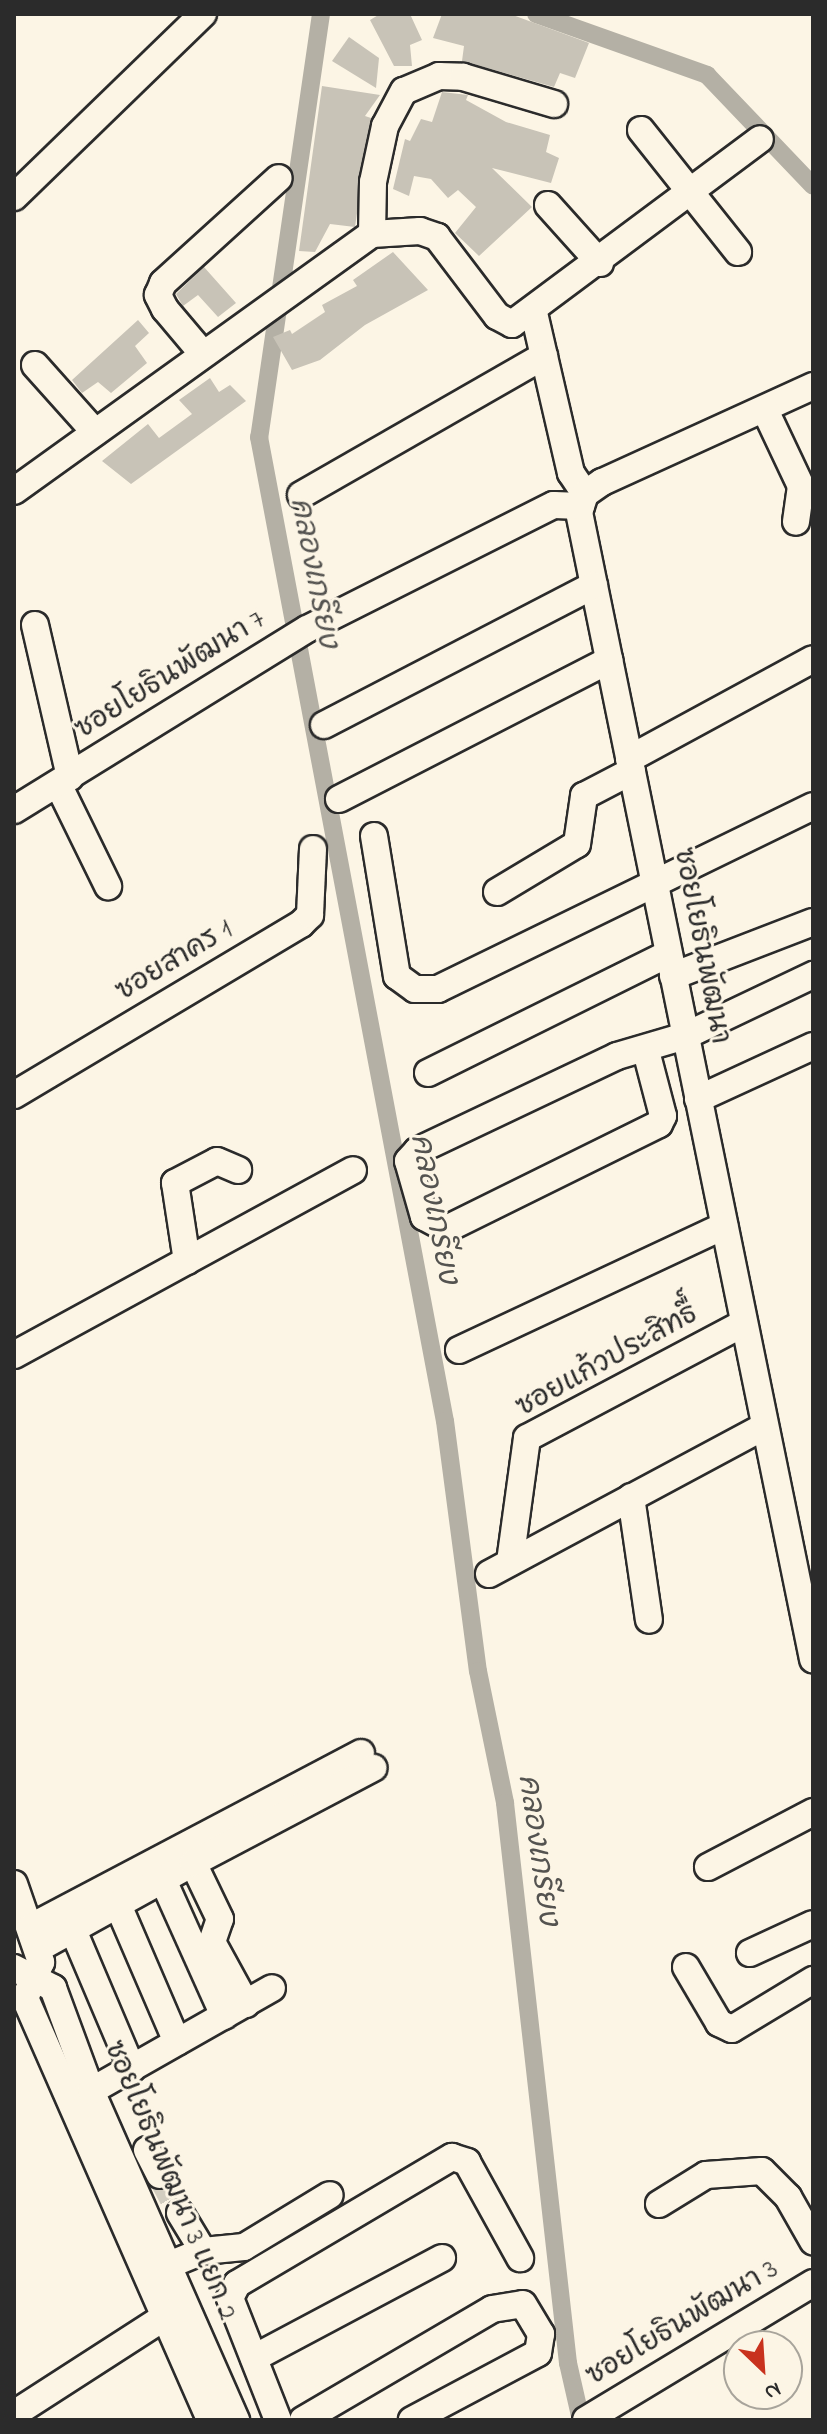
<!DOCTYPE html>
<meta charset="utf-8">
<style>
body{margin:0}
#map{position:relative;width:827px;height:2434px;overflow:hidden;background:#fcf5e5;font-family:"Indie Flower","Playpen Sans Thai",sans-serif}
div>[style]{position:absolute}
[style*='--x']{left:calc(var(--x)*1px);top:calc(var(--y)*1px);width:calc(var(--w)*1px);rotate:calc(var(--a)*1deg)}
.canal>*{height:18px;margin:-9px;padding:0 9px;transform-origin:9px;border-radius:9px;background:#b4b0a5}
.building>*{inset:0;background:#c8c3b7}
.minor-tunnel>*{height:26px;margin-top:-13px;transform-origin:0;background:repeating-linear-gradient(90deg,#d2cdc0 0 26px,transparent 0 39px)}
.roads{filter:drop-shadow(2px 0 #2b2b2b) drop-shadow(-2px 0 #2b2b2b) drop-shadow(0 2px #2b2b2b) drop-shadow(0 -2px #2b2b2b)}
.minor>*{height:26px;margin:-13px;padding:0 13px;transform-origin:13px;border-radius:13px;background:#fcf5e5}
span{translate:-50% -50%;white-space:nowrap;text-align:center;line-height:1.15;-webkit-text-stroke:6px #fcf5e5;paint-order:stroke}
.street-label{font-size:28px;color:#2b2b2b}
.water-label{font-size:30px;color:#545350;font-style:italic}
.frame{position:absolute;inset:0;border:16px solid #2b2b2b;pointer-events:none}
.north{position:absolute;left:723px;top:2330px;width:80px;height:80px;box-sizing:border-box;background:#fcf5e5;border:2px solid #a8a49b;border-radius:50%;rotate:155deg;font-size:22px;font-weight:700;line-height:32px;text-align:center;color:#2b2b2b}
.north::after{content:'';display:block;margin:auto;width:28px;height:36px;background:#c8321e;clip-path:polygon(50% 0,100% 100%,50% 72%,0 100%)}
</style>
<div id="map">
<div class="canal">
<div style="--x:321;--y:14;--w:428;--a:98.3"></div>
<div style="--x:259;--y:437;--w:1001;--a:79.3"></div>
<div style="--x:445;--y:1421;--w:252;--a:82.5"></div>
<div style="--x:478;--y:1671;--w:135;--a:78.4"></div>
<div style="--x:505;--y:1803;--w:564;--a:83.58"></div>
<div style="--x:568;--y:2363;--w:58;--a:77.2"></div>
<div style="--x:536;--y:14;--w:182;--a:19.6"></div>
<div style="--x:707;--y:75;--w:153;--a:46.3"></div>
</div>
<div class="building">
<div style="clip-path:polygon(380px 14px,410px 14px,422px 40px,410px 45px,412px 66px,394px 66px,370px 20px)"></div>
<div style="clip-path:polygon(442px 14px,510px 14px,589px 43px,575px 78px,560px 73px,554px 87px,462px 61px,464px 46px,433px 38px)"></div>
<div style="clip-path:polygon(349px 37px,379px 58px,376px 88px,332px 61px)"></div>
<div style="clip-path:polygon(322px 86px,380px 95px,365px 116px,371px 118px,355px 227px,330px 224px,315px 252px,299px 251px)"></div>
<div style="clip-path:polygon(442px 92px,468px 95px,466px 100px,506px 122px,550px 135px,546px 152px,559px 158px,551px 183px,492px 168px,532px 207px,479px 256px,455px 233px,476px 207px,458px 190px,448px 198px,431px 179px,414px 176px,409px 196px,393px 189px,405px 139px,410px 141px,421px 119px,432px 122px)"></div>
<div style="clip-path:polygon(393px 252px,428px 290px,365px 325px,320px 360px,292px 370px,273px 337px,290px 330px,292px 334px,325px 312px,322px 305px,357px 286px,353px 280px)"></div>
<div style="clip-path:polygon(204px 267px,236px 303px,218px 317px,198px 295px,183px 306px,176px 294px)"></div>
<div style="clip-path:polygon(138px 320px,149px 333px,135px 346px,147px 363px,111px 393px,98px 382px,82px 393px,72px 380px)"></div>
<div style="clip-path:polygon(210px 378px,219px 392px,230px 385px,246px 401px,131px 484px,102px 461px,148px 424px,159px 438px,192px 414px,179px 400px)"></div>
</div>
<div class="minor-tunnel">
<div style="--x:160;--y:2175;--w:43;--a:62.2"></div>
</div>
<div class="roads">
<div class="minor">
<div style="--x:641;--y:130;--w:156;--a:51.5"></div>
<div style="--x:14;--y:197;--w:263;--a:-44.1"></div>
<div style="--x:548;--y:205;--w:78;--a:48.1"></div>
<div style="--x:372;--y:234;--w:52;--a:-88.9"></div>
<div style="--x:373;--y:182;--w:57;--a:-77.9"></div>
<div style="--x:385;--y:126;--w:40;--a:-62"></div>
<div style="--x:404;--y:91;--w:38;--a:-23"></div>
<div style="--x:439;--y:76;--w:24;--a:2"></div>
<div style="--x:463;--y:77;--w:95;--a:16.5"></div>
<div style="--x:534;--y:313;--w:164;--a:77"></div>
<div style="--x:571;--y:473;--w:25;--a:56"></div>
<div style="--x:203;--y:354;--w:59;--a:-130.2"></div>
<div style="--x:165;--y:309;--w:16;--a:-117"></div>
<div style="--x:158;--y:295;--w:13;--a:-67"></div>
<div style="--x:163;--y:283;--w:156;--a:-42.2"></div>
<div style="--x:35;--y:365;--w:90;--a:48.2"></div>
<div style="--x:813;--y:386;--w:232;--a:155.5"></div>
<div style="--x:602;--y:482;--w:21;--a:145"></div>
<div style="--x:585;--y:494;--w:19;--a:108"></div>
<div style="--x:579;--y:512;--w:1171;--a:78.47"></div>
<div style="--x:765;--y:410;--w:84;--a:64.7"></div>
<div style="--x:801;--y:486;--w:36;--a:98"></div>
<div style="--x:14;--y:491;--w:441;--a:-35.7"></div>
<div style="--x:372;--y:234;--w:48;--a:-3.6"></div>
<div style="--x:420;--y:231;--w:18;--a:19"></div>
<div style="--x:437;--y:237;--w:99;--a:52.8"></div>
<div style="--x:497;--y:316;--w:17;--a:28"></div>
<div style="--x:512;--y:324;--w:309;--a:-36.7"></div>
<div style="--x:301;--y:495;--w:280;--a:-29.8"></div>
<div style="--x:35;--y:625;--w:156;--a:77"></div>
<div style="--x:324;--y:725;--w:304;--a:-27.4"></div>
<div style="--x:629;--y:759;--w:209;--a:-28.5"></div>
<div style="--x:58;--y:784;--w:114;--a:63.9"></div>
<div style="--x:339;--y:799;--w:304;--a:-27.2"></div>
<div style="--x:14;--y:810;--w:344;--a:-31.7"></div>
<div style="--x:307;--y:629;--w:276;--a:-26.7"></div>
<div style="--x:554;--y:505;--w:27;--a:2"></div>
<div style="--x:374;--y:836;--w:142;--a:80.7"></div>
<div style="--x:397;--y:976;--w:22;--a:36"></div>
<div style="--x:415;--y:989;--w:23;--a:0"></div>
<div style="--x:438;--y:989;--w:417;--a:-26"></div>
<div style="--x:497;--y:892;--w:93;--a:-31"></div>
<div style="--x:577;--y:844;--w:49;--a:-81.7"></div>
<div style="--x:584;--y:796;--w:54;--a:-27.5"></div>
<div style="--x:673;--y:976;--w:150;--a:-21.1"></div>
<div style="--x:646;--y:1051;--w:67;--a:75.3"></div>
<div style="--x:663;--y:1116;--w:9;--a:117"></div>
<div style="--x:659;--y:1124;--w:237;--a:153.7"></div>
<div style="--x:447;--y:1229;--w:26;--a:-152"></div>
<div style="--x:424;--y:1217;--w:58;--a:-105.9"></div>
<div style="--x:408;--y:1161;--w:13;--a:-48"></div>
<div style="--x:417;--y:1151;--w:221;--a:-25.4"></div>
<div style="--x:617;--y:1056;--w:71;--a:-16.4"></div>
<div style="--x:685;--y:1036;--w:142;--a:-25.5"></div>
<div style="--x:428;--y:1073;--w:268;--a:-26.4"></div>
<div style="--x:14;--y:1095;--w:334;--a:-30.8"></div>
<div style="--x:301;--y:924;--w:13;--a:-45"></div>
<div style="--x:310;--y:915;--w:66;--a:-87.4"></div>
<div style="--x:698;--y:1099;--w:127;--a:-24.7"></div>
<div style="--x:187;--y:1261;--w:79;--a:-98.7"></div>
<div style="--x:175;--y:1183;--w:47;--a:-27.6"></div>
<div style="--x:217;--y:1161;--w:23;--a:23"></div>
<div style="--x:459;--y:1350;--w:293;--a:-25.1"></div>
<div style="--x:14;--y:1355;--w:386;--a:-28.6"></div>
<div style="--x:631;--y:1497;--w:124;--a:81.7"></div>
<div style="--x:510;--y:1562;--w:125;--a:-82.2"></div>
<div style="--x:527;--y:1438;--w:243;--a:-27.9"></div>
<div style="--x:489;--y:1574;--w:313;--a:-28.2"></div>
<div style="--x:708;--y:1867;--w:119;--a:-27.6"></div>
<div style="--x:163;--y:1880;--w:149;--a:65.8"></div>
<div style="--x:14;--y:1884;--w:83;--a:70.9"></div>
<div style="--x:41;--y:1962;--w:39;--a:114"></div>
<div style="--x:25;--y:1998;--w:461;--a:66.3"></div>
<div style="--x:118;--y:1905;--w:149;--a:66.7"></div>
<div style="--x:31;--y:1927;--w:373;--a:-27.8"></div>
<div style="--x:73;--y:1930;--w:151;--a:67"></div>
<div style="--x:39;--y:1948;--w:176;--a:-28.9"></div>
<div style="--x:750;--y:1953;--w:69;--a:-24.7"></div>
<div style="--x:686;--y:1967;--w:65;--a:59.5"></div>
<div style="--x:719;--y:2023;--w:14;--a:25"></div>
<div style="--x:732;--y:2029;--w:95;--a:-31.2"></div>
<div style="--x:14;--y:1968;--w:44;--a:27.1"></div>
<div style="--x:53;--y:1988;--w:110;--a:69.7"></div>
<div style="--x:91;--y:2091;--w:360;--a:66.2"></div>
<div style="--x:246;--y:2004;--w:71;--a:-118.7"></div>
<div style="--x:212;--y:1942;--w:24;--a:-71"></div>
<div style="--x:220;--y:1919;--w:62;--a:-115.7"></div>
<div style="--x:193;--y:1863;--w:204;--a:-27.8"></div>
<div style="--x:91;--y:2091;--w:208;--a:-29.6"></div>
<div style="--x:147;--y:2150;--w:28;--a:63"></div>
<div style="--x:659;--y:2204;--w:55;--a:-31.7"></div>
<div style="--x:706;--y:2175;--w:56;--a:-4.1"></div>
<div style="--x:762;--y:2171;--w:37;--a:45"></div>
<div style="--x:788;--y:2197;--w:51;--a:60.4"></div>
<div style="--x:180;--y:2213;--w:44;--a:58.8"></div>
<div style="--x:154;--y:2271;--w:53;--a:-22.2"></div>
<div style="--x:203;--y:2251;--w:41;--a:-5.6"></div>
<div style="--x:244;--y:2247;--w:100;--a:-31.2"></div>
<div style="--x:254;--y:2358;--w:213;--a:-28"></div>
<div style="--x:14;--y:2414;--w:197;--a:-32.8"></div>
<div style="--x:278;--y:2420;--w:131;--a:-111.5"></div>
<div style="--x:230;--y:2298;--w:16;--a:-63"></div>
<div style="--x:237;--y:2284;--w:250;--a:-30.6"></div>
<div style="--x:452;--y:2157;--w:16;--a:18"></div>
<div style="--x:467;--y:2162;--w:110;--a:61.1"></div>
<div style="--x:303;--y:2420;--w:219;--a:-30.4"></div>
<div style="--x:492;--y:2309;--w:31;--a:-9"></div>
<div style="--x:523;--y:2304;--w:35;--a:59"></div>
<div style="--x:541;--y:2334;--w:19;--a:99"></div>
<div style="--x:538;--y:2353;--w:143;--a:152"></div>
<div style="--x:586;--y:2420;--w:265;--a:-31.1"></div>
</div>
</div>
<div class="street-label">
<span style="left:171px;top:676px;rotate:-32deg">ซอยโยธินพัฒนา 7</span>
<span style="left:700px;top:946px;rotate:79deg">ซอยโยธินพัฒนา</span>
<span style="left:175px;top:962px;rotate:-31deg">ซอยสาคร 1</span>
<span style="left:608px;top:1362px;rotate:-29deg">ซอยแก้วประสิทธื์</span>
<span style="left:169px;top:2181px;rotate:67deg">ซอยโยธินพัฒนา 3 แยก 2</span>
<span style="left:683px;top:2324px;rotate:-31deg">ซอยโยธินพัฒนา 3</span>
</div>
<div class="water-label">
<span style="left:313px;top:573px;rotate:79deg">คลองเกรียง</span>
<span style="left:433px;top:1209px;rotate:79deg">คลองเกรียง</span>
<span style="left:537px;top:1850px;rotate:82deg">คลองเกรียง</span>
</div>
<div class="frame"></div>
<div class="north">N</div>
</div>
